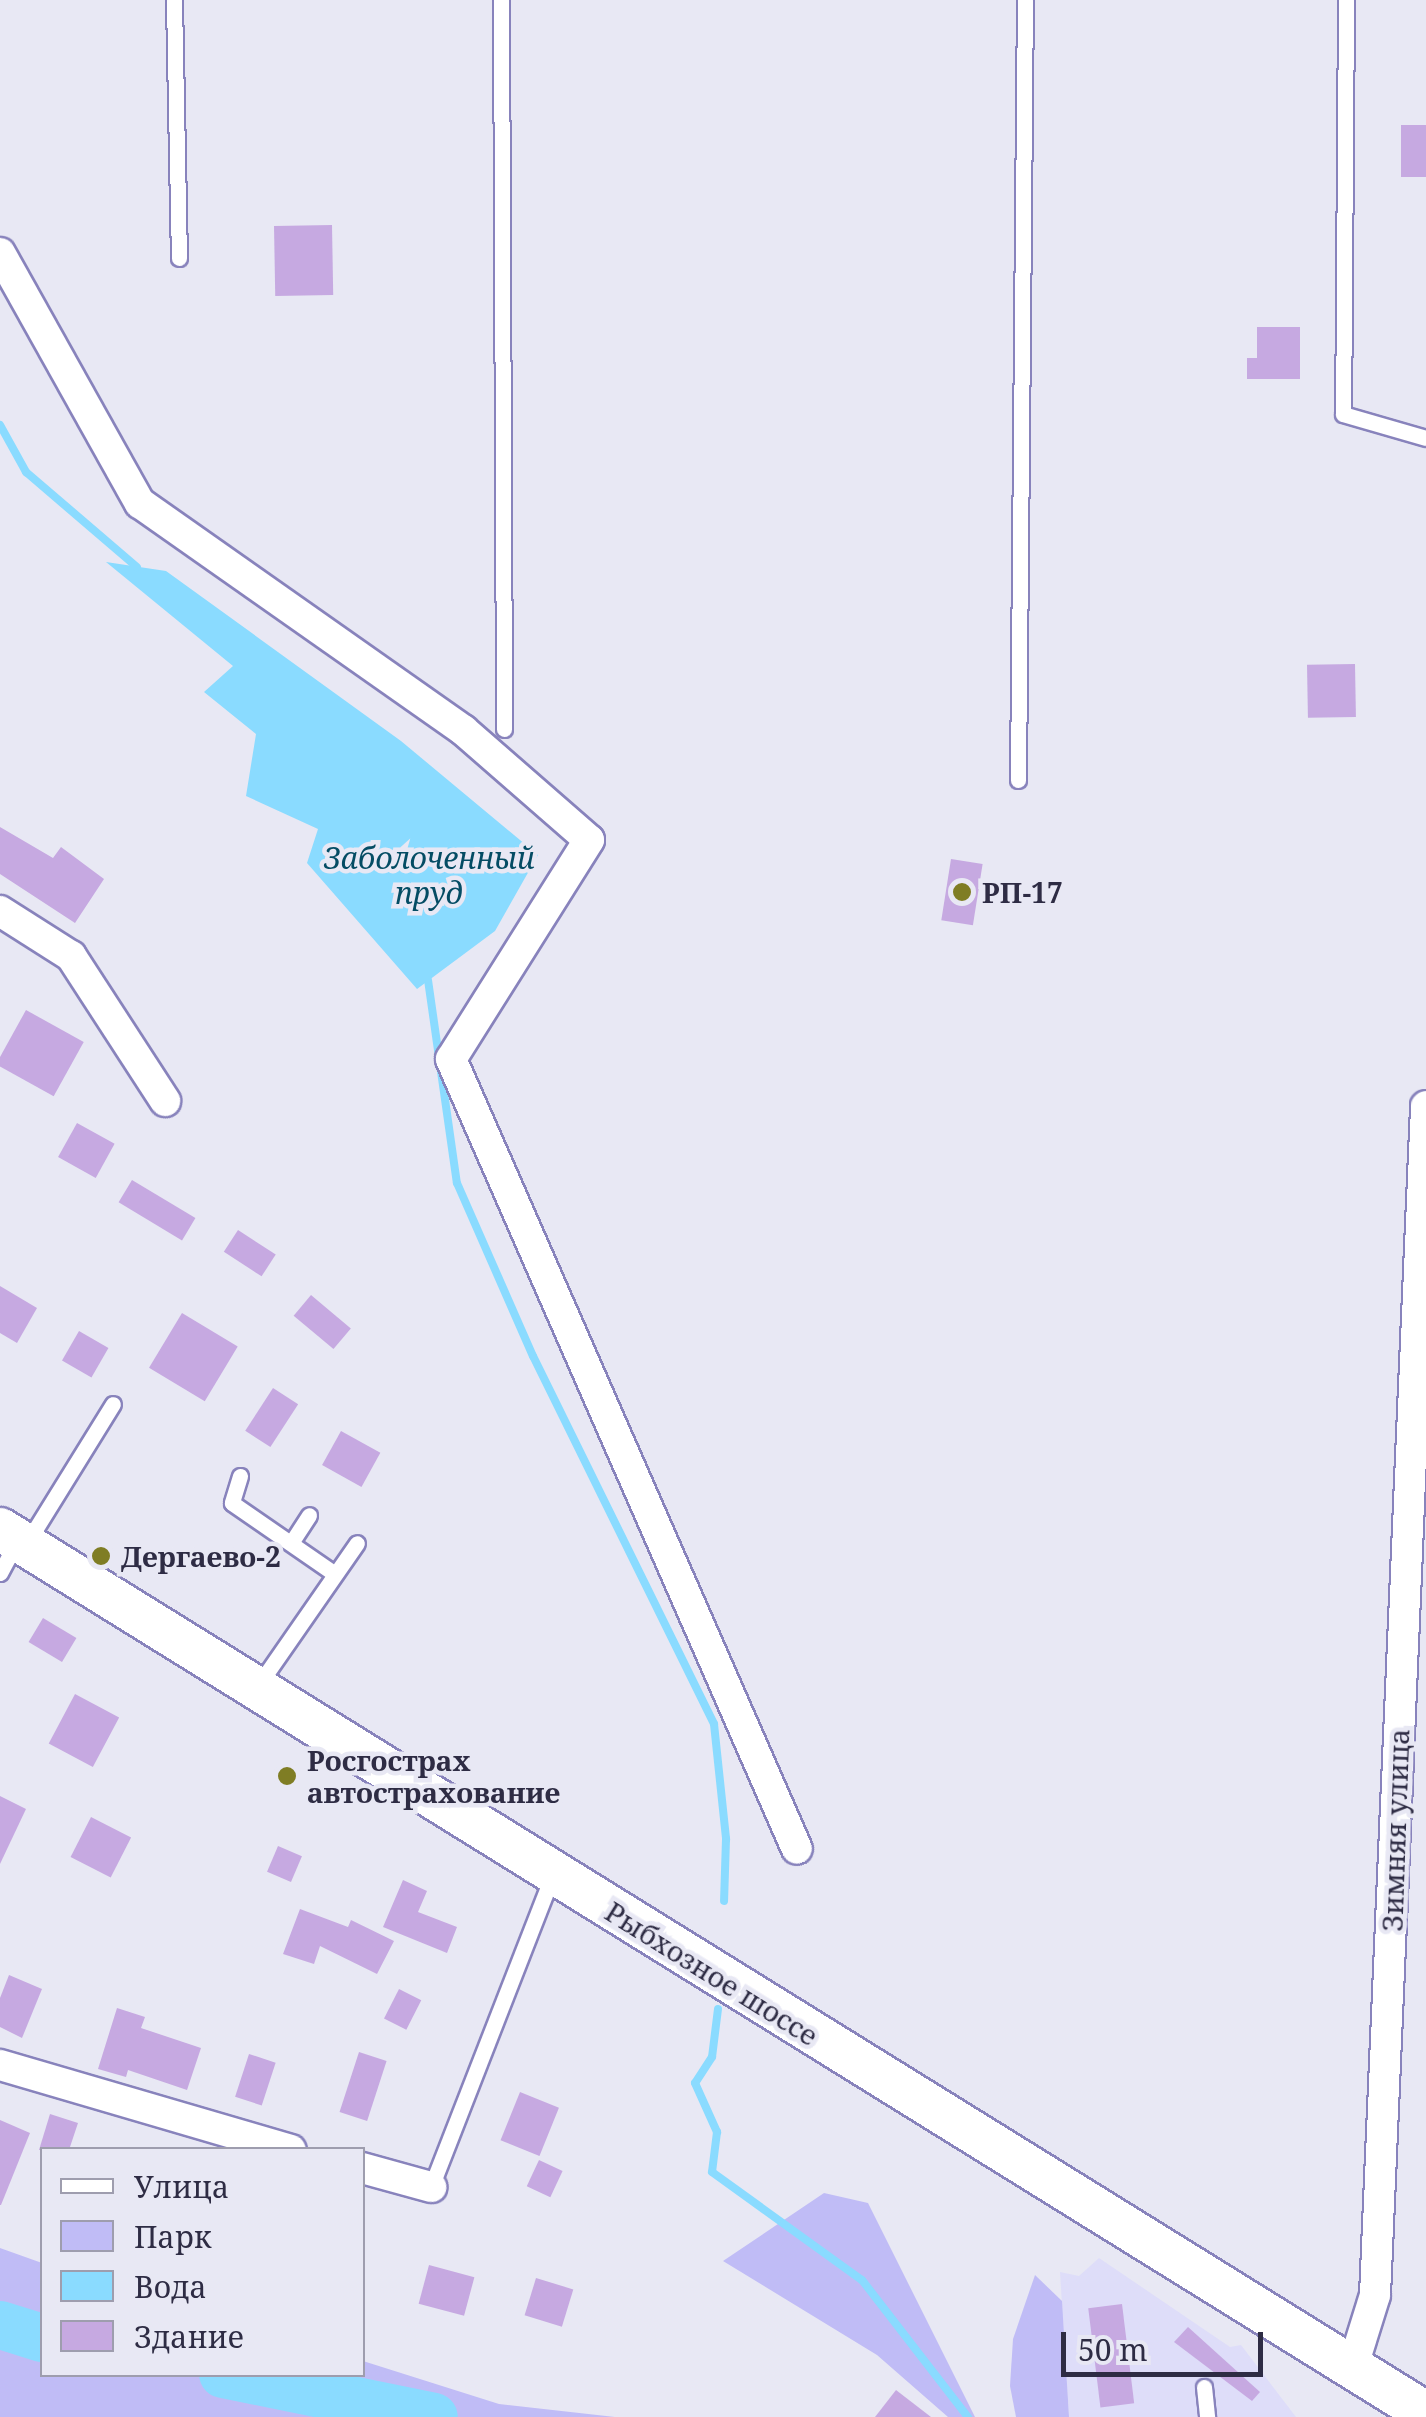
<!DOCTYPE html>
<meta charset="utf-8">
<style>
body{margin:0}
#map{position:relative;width:1426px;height:2417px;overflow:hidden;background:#e8e8f4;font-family:"Noto Serif",serif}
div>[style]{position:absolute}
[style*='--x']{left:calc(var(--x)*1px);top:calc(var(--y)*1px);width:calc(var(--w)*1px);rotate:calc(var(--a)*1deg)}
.built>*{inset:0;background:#deddf9}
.green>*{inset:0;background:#c0bcf6}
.water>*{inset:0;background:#8adbff}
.stream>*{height:8px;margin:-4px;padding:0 4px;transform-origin:4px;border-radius:4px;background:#8adbff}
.river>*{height:48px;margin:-24px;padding:0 24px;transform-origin:24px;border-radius:24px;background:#8adbff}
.building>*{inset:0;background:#c6a9e1;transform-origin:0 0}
.roads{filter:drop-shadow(2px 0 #8883bc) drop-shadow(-2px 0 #8883bc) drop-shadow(0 2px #8883bc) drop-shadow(0 -2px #8883bc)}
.service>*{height:15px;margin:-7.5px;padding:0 7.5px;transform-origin:7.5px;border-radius:7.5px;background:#fff}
.minor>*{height:30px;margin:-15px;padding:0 15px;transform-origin:15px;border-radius:15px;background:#fff}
.secondary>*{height:42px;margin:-21px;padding:0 21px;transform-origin:21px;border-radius:21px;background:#fff}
.dots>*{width:28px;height:28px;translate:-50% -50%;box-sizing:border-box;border:5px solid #e8e8f4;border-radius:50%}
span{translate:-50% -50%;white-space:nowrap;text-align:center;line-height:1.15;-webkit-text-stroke:9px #e8e8f4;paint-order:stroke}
.poi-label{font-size:28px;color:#2e2c44;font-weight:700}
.left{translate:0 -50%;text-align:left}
.street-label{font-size:28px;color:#2e2c44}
.water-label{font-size:30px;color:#044c64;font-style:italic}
.legend{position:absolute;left:40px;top:2147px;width:325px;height:230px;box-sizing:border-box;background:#e8e8f4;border:2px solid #9e9dae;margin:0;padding:12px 18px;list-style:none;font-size:30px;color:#2e2c44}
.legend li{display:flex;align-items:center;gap:20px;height:50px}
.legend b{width:50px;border:2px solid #9e9dae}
.scale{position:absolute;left:1061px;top:2332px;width:202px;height:45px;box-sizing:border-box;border:5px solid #2e2c44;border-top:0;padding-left:12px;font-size:30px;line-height:35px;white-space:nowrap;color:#2e2c44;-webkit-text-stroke:8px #e8e8f4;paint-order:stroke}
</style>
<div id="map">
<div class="built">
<div style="clip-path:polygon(1099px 2258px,1230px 2347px,1241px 2345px,1296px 2417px,1069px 2417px,1060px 2272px,1079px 2276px)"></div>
</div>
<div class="green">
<div style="clip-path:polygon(824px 2193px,868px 2203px,975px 2417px,948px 2417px,877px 2355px,723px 2261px)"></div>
<div style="clip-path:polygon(0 2248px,42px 2263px,42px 2374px,362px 2374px,363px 2361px,499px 2404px,615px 2417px,0 2417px)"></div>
<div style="clip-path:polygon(1035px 2275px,1062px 2301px,1069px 2417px,1016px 2417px,1010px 2386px,1013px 2339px)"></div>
</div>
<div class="water">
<div style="clip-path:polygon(106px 562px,166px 571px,401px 741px,538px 855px,495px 931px,417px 989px,307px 863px,318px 829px,246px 796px,256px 734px,204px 692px,233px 666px)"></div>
</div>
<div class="stream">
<div style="--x:0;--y:425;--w:54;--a:61"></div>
<div style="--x:26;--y:472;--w:146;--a:40.6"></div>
<div style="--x:428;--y:980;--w:205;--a:81.9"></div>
<div style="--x:457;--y:1183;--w:189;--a:66.3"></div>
<div style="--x:533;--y:1356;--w:410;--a:63.8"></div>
<div style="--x:714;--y:1724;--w:116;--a:84"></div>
<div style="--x:726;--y:1839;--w:62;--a:91.8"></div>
<div style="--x:718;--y:2009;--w:48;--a:97.1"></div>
<div style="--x:712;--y:2057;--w:31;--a:123"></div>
<div style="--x:695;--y:2083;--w:54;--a:65.8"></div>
<div style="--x:717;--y:2132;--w:40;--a:97.1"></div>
<div style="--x:712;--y:2172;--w:185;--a:35.8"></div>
<div style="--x:862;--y:2280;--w:173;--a:52.3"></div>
</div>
<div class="river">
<div style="--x:0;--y:2325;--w:44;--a:17.2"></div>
<div style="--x:223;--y:2374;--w:215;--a:11.5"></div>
</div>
<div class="building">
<div style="left:1401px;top:125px;width:25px;height:52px"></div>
<div style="left:332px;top:225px;width:70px;height:58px;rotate:89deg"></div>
<div style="clip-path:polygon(1257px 327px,1300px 327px,1300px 379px,1247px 379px,1247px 358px,1257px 358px)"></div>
<div style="left:1355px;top:664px;width:53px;height:48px;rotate:89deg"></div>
<div style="clip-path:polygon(0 827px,53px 858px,61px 847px,104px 879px,75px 923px,0 874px)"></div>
<div style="left:951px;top:859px;width:32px;height:62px;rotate:9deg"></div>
<div style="left:26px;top:1010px;width:66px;height:62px;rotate:29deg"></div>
<div style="left:77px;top:1123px;width:43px;height:39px;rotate:29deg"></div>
<div style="left:132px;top:1180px;width:74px;height:26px;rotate:31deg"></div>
<div style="left:238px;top:1230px;width:45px;height:26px;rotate:33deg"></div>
<div style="clip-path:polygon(0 1286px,37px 1308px,17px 1343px,0 1333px)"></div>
<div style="left:311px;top:1295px;width:52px;height:27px;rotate:40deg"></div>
<div style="left:182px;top:1313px;width:65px;height:64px;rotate:31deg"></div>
<div style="left:79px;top:1331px;width:34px;height:34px;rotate:30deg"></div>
<div style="left:273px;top:1388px;width:30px;height:51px;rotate:33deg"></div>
<div style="left:341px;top:1431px;width:45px;height:39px;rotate:29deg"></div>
<div style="left:43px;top:1618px;width:39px;height:28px;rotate:31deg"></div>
<div style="left:75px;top:1694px;width:50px;height:56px;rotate:28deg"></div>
<div style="clip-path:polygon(0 1796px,26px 1809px,0 1864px)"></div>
<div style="left:91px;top:1817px;width:45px;height:45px;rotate:27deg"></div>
<div style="left:278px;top:1846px;width:26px;height:28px;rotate:23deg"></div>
<div style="clip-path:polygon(403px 1880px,427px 1891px,418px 1912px,457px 1927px,447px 1953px,383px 1927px)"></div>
<div style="clip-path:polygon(300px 1909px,348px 1927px,351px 1920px,394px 1941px,377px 1974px,320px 1946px,314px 1964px,283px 1954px)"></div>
<div style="clip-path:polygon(9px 1975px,42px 1989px,22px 2038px,0 2027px,0 1998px)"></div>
<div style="left:399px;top:1989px;width:25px;height:33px;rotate:27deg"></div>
<div style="clip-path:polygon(117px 2008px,145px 2017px,141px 2028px,201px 2048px,187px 2090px,128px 2070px,126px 2077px,98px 2069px)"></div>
<div style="left:359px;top:2052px;width:29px;height:63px;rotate:18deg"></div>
<div style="left:249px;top:2054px;width:28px;height:45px;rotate:18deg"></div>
<div style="left:520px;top:2092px;width:42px;height:52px;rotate:22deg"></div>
<div style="clip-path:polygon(50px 2114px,78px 2123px,69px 2150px,39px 2150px)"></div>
<div style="clip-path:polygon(0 2120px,30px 2133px,1px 2205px,0 2205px)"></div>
<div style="left:539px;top:2160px;width:26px;height:29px;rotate:25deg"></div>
<div style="left:429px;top:2265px;width:47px;height:40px;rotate:15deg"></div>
<div style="left:536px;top:2278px;width:39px;height:39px;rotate:17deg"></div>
<div style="left:1122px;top:2304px;width:100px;height:34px;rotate:83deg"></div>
<div style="clip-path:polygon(1188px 2327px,1260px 2392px,1252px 2401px,1174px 2342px)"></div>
<div style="clip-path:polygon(896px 2390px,931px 2417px,875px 2417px)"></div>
</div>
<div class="roads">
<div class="service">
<div style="--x:174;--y:0;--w:258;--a:88.9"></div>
<div style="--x:501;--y:0;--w:729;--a:89.76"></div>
<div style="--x:1346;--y:0;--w:414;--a:90.4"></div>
<div style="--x:1343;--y:414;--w:86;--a:16.1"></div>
<div style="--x:1018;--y:780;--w:780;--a:-89.49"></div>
<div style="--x:240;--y:1476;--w:28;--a:107"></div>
<div style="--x:232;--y:1503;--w:125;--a:34.6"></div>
<div style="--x:28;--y:1541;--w:161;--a:-58.2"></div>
<div style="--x:291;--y:1543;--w:33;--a:-57"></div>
<div style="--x:0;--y:1573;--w:36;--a:-62"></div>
<div style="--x:257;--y:1687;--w:175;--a:-55.2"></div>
<div style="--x:431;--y:2187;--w:336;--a:-68.7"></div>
<div style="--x:1204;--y:2387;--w:30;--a:84"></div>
</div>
<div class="minor">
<div style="--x:0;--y:253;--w:287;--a:60.8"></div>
<div style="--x:140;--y:503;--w:395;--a:35.1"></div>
<div style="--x:463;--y:730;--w:167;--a:41.1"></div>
<div style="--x:589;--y:840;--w:259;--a:122.2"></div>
<div style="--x:451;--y:1059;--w:862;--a:66.35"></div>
<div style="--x:0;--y:911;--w:84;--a:32.4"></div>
<div style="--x:71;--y:956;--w:173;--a:57"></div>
<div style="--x:0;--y:2065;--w:303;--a:16.3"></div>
<div style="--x:362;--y:2168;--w:72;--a:15.4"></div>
<div style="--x:1352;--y:2369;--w:77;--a:-72.7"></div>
<div style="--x:1375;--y:2295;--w:1190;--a:-87.54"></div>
</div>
<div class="secondary">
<div style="--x:0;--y:1529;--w:1678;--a:31.8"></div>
</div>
</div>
<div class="dots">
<div style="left:962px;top:892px;background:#7f7d24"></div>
<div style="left:101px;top:1556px;background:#7f7d24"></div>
<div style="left:287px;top:1776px;background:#7f7d24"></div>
</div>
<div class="poi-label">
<span class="left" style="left:982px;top:892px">РП-17</span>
<span class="left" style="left:121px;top:1556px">Дергаево-2</span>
<span class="left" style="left:307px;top:1776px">Росгострах<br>автострахование</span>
</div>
<div class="street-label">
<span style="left:1395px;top:1830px;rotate:-88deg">Зимняя улица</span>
<span style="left:712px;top:1973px;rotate:32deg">Рыбхозное шоссе</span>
</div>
<div class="water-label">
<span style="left:429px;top:875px">Заболоченный<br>пруд</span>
</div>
<ul class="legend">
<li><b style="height:12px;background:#fff"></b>Улица</li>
<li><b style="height:28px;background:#c0bcf6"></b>Парк</li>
<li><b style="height:28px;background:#8adbff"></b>Вода</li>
<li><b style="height:28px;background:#c6a9e1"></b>Здание</li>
</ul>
<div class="scale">50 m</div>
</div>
